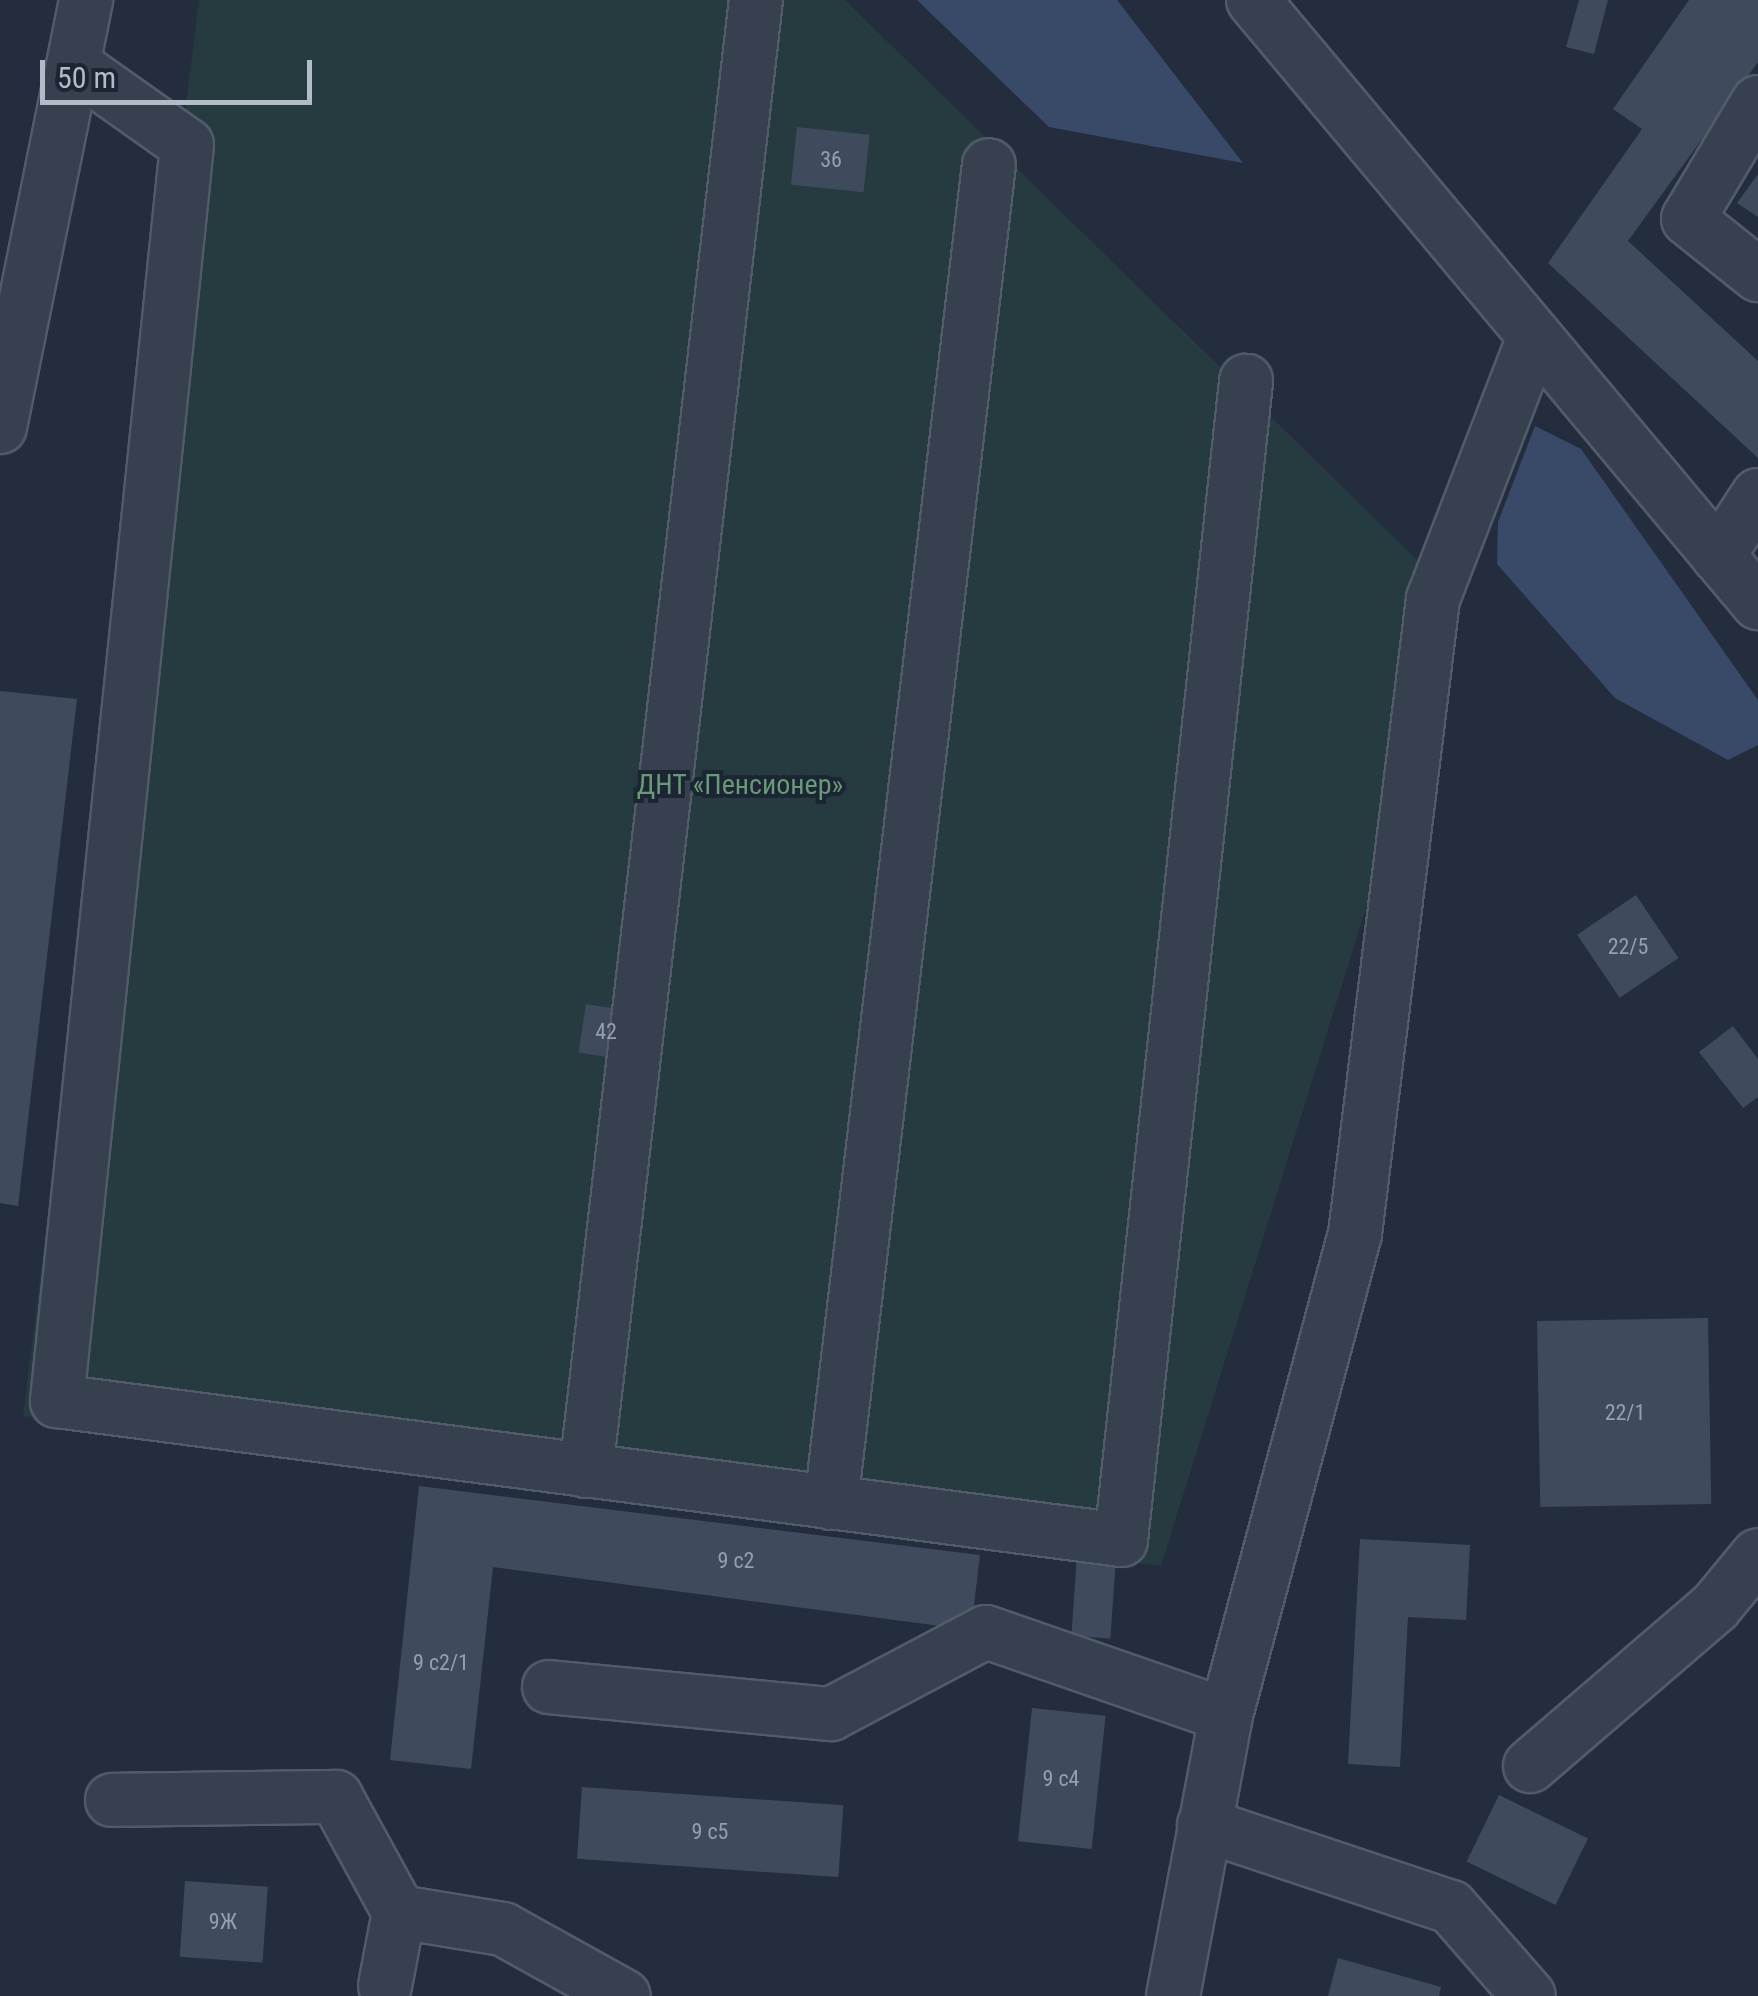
<!DOCTYPE html>
<meta charset="utf-8">
<style>
body{margin:0}
#map{position:relative;width:1758px;height:1996px;overflow:hidden;background:#232d3e;font-family:"Roboto Condensed",sans-serif}
div>[style]{position:absolute}
[style*='--x']{left:calc(var(--x)*1px);top:calc(var(--y)*1px);width:calc(var(--w)*1px);rotate:calc(var(--a)*1deg)}
.green>*{inset:0;background:#253b3f}
.water>*{inset:0;background:#384a68}
.building>*{inset:0;background:#3f4b5d;transform-origin:0 0}
.roads{filter:drop-shadow(2px 0 #525b69) drop-shadow(-2px 0 #525b69) drop-shadow(0 2px #525b69) drop-shadow(0 -2px #525b69)}
.minor>*{height:52px;margin:-26px;padding:0 26px;transform-origin:26px;border-radius:26px;background:#37404e}
span{translate:-50% -50%;white-space:nowrap;text-align:center;line-height:1.15;-webkit-text-stroke:8px #1c2533;paint-order:stroke}
.number-label{font-size:22px;color:#969fae}
.number-label span{-webkit-text-stroke-width:0}
.park-label{font-size:28px;color:#699a77}
.scale{position:absolute;left:40px;top:60px;width:272px;height:45px;box-sizing:border-box;border:5px solid #b3bbc9;border-top:0;padding-left:12px;font-size:30px;line-height:35px;white-space:nowrap;color:#b3bbc9;-webkit-text-stroke:8px #1c2533;paint-order:stroke}
</style>
<div id="map">
<div class="green">
<div style="clip-path:polygon(199px 0,845px 0,1461px 603px,1161px 1566px,23px 1416px)"></div>
</div>
<div class="water">
<div style="clip-path:polygon(917px 0,1117px 0,1243px 163px,1049px 127px)"></div>
<div style="clip-path:polygon(1535px 426px,1581px 449px,1758px 700px,1758px 745px,1728px 760px,1615px 698px,1497px 564px,1498px 522px)"></div>
</div>
<div class="building">
<div style="clip-path:polygon(1579px 0,1608px 0,1594px 54px,1566px 47px)"></div>
<div style="clip-path:polygon(1689px 0,1758px 0,1758px 62px,1628px 241px,1758px 361px,1758px 458px,1548px 263px,1642px 129px,1613px 109px)"></div>
<div style="left:797px;top:127px;width:73px;height:58px;rotate:6deg"></div>
<div style="clip-path:polygon(1758px 174px,1758px 217px,1737px 203px)"></div>
<div style="clip-path:polygon(0 691px,77px 699px,18px 1206px,0 1203px)"></div>
<div style="left:1636px;top:895px;width:76px;height:71px;rotate:56deg"></div>
<div style="left:586px;top:1004px;width:47px;height:49px;rotate:9deg"></div>
<div style="clip-path:polygon(1733px 1026px,1758px 1059px,1758px 1097px,1743px 1108px,1699px 1052px)"></div>
<div style="left:1708px;top:1318px;width:186px;height:171px;rotate:89deg"></div>
<div style="clip-path:polygon(419px 1486px,980px 1555px,971px 1630px,493px 1567px,471px 1769px,390px 1760px)"></div>
<div style="clip-path:polygon(1360px 1539px,1470px 1545px,1466px 1620px,1408px 1617px,1400px 1767px,1348px 1764px)"></div>
<div style="left:1077px;top:1556px;width:39px;height:80px;rotate:4deg"></div>
<div style="left:1032px;top:1708px;width:74px;height:134px;rotate:6deg"></div>
<div style="left:582px;top:1787px;width:262px;height:72px;rotate:4deg"></div>
<div style="left:1499px;top:1795px;width:99px;height:74px;rotate:26deg"></div>
<div style="left:185px;top:1881px;width:83px;height:76px;rotate:4deg"></div>
<div style="clip-path:polygon(1338px 1958px,1441px 1987px,1439px 1996px,1328px 1996px)"></div>
</div>
<div class="roads">
<div class="minor">
<div style="--x:1253;--y:0;--w:787;--a:50.05"></div>
<div style="--x:74;--y:65;--w:138;--a:35.3"></div>
<div style="--x:187;--y:145;--w:1263;--a:95.91"></div>
<div style="--x:57;--y:1401;--w:1073;--a:7.44"></div>
<div style="--x:1121;--y:1540;--w:1166;--a:-83.84"></div>
<div style="--x:1758;--y:102;--w:136;--a:120.9"></div>
<div style="--x:1688;--y:219;--w:90;--a:38.7"></div>
<div style="--x:0;--y:427;--w:436;--a:-78.6"></div>
<div style="--x:1718;--y:556;--w:73;--a:-56.7"></div>
<div style="--x:586;--y:1471;--w:1481;--a:-83.41"></div>
<div style="--x:831;--y:1503;--w:1347;--a:-83.27"></div>
<div style="--x:549;--y:1687;--w:283;--a:5.5"></div>
<div style="--x:831;--y:1714;--w:175;--a:-27.9"></div>
<div style="--x:986;--y:1632;--w:254;--a:19.1"></div>
<div style="--x:1530;--y:1766;--w:244;--a:-40.7"></div>
<div style="--x:1715;--y:1607;--w:67;--a:-50.4"></div>
<div style="--x:112;--y:1800;--w:224;--a:-0.8"></div>
<div style="--x:336;--y:1797;--w:131;--a:61.3"></div>
<div style="--x:1204;--y:1825;--w:260;--a:18.4"></div>
<div style="--x:1451;--y:1907;--w:118;--a:48.8"></div>
<div style="--x:385;--y:1986;--w:75;--a:-79.3"></div>
<div style="--x:399;--y:1912;--w:105;--a:9.3"></div>
<div style="--x:503;--y:1929;--w:138;--a:29"></div>
<div style="--x:1173;--y:1996;--w:286;--a:-79.3"></div>
<div style="--x:1226;--y:1715;--w:498;--a:-75"></div>
<div style="--x:1355;--y:1234;--w:640;--a:-83"></div>
<div style="--x:1433;--y:599;--w:281;--a:-68.9"></div>
</div>
</div>
<div class="number-label">
<span style="left:831px;top:160px">36</span>
<span style="left:1628px;top:947px">22/5</span>
<span style="left:606px;top:1032px">42</span>
<span style="left:1625px;top:1413px">22/1</span>
<span style="left:736px;top:1561px">9 с2</span>
<span style="left:441px;top:1663px">9 с2/1</span>
<span style="left:1061px;top:1779px">9 с4</span>
<span style="left:710px;top:1832px">9 с5</span>
<span style="left:223px;top:1922px">9Ж</span>
</div>
<div class="park-label">
<span style="left:740px;top:785px">ДНТ «Пенсионер»</span>
</div>
<div class="scale">50 m</div>
</div>
